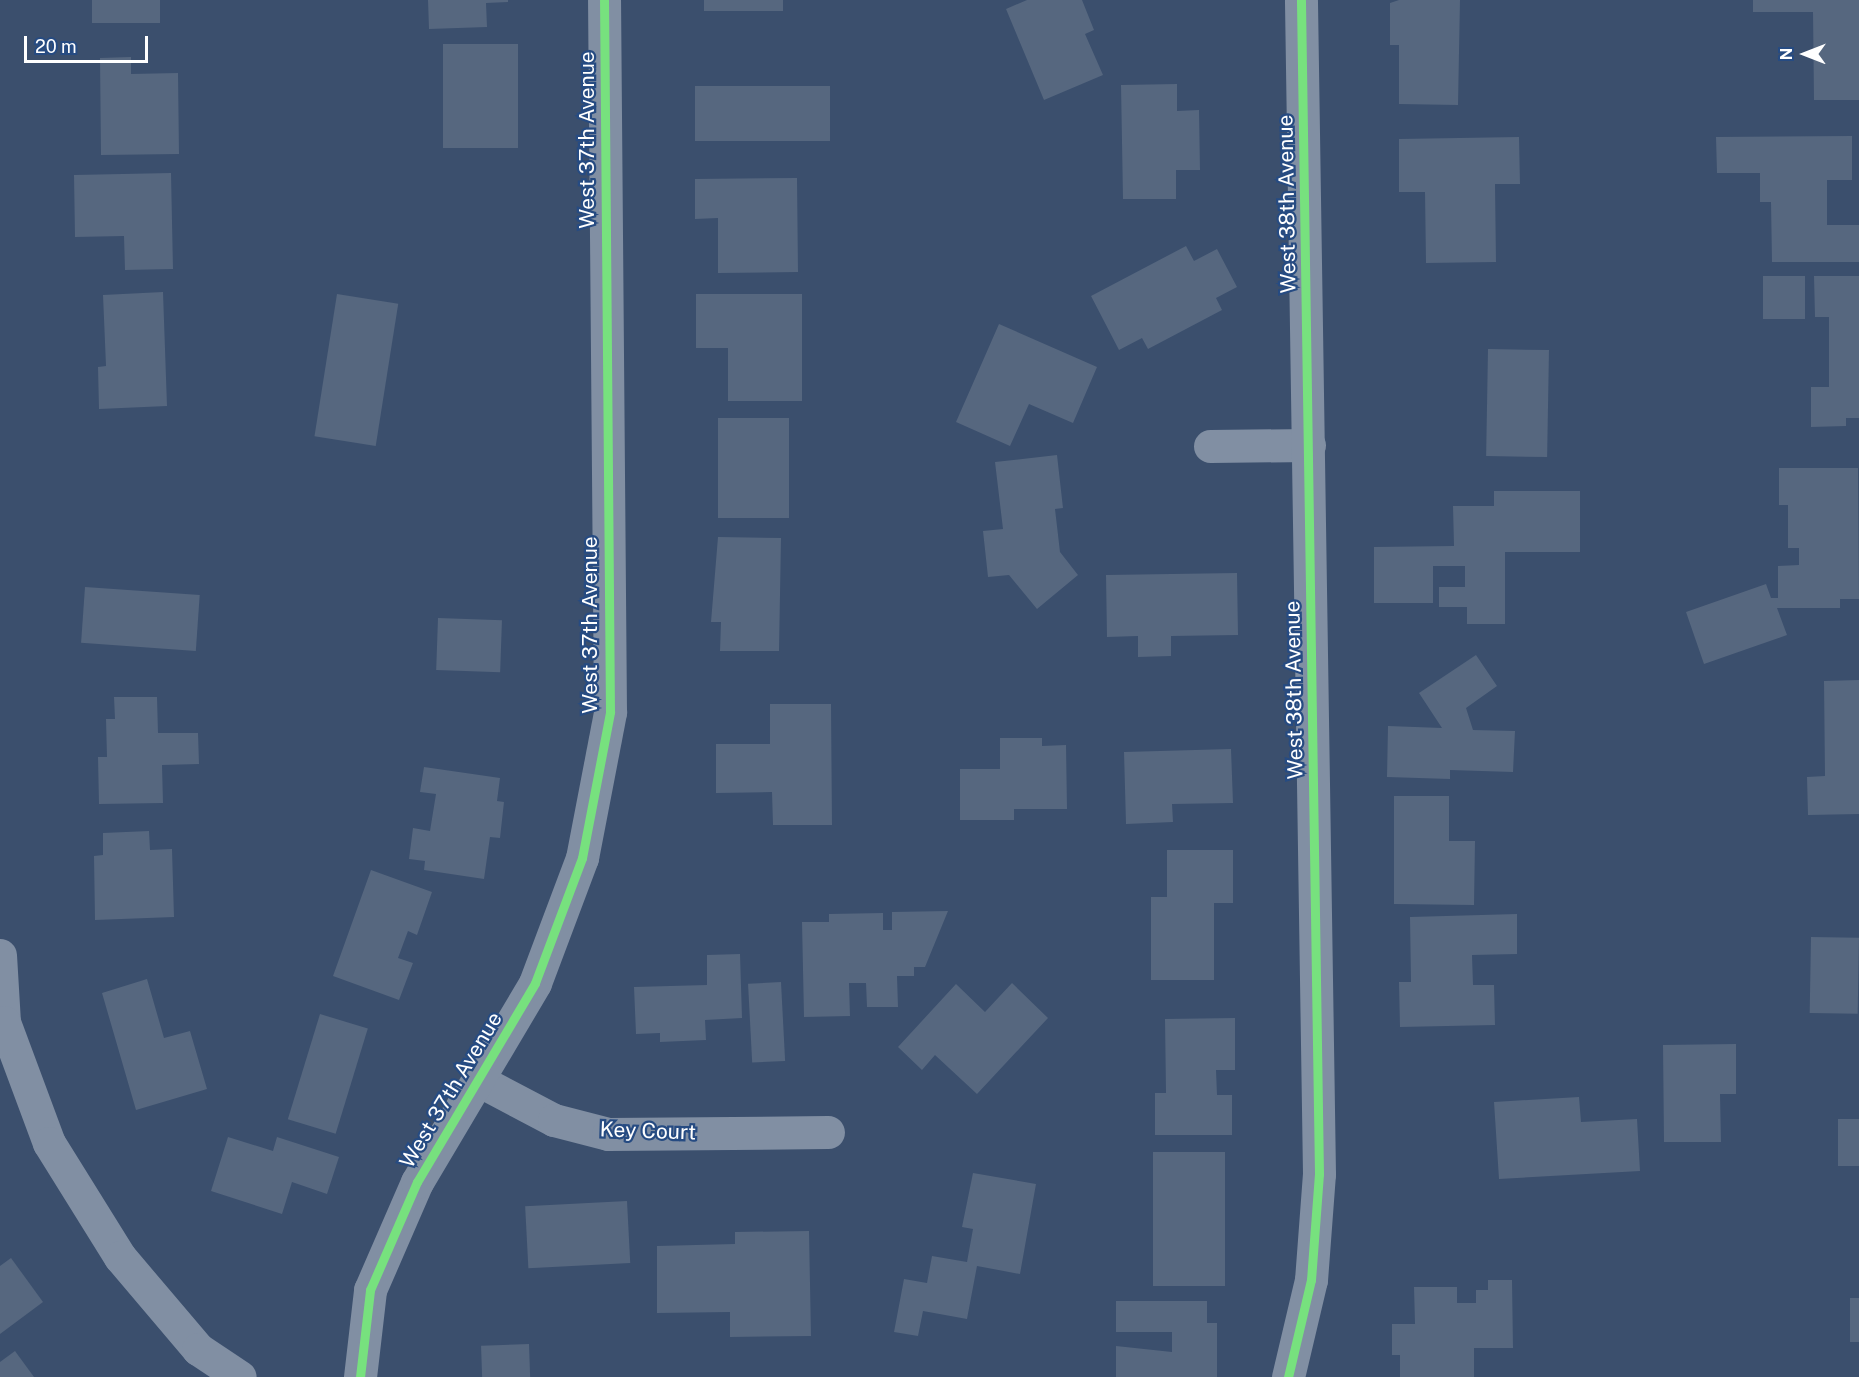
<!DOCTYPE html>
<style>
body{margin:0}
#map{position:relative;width:1859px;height:1377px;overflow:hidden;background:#3b4f6d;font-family:"Public Sans",sans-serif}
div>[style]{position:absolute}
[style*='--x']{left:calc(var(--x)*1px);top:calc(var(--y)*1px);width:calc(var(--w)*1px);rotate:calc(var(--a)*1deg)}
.building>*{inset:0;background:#56677f;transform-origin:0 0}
.minor>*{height:33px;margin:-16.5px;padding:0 16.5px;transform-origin:16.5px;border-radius:16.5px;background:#818fa3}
.cycleway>*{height:9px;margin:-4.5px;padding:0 4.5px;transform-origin:4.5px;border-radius:4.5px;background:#77e17e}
span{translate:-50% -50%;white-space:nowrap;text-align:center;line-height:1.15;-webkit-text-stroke:4.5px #264b82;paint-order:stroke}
.street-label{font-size:21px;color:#fff}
.north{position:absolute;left:1775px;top:24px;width:60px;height:60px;-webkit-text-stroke:4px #264b82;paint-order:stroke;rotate:270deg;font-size:16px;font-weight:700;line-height:24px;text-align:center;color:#fff}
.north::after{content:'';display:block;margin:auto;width:21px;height:27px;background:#fff;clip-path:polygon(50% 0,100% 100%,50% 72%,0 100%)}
.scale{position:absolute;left:24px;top:36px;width:124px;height:27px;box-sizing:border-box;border:3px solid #fff;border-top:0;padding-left:8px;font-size:18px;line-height:21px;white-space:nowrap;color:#fff;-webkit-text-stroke:4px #264b82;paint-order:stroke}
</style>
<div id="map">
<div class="building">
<div style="left:92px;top:0;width:68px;height:23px"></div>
<div style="clip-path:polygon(428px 0,508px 0,508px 2px,486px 3px,487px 27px,429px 29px)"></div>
<div style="left:704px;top:0;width:79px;height:11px"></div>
<div style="clip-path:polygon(1027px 0,1082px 0,1094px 30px,1085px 34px,1103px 75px,1044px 100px,1006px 9px)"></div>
<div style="clip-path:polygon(1399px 0,1460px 0,1458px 105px,1399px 104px,1399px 45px,1390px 45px,1390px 3px)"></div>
<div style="clip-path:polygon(1753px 0,1859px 0,1859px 100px,1814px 100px,1813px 12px,1753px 12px)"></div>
<div style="left:443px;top:44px;width:75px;height:104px"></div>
<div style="clip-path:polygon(131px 57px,131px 74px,178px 73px,179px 154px,101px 155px,100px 58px)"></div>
<div style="clip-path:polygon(1177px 84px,1177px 111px,1199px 110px,1200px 170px,1176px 170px,1176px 199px,1123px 199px,1121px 85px)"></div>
<div style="left:695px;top:86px;width:135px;height:55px"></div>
<div style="clip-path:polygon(1852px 136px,1852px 180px,1827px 180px,1827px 225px,1859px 225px,1859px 262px,1772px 262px,1771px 202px,1760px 202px,1760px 173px,1717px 173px,1716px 137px)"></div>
<div style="clip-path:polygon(1519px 137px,1520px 184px,1495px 184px,1496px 262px,1426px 263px,1425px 192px,1399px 192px,1399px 139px)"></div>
<div style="clip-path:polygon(171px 173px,173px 269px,125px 270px,124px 236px,75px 237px,74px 175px)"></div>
<div style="clip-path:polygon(797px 178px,798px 272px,718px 273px,718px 218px,695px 219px,695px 179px)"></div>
<div style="clip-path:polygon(1186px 246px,1194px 261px,1217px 249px,1237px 287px,1216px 298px,1222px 310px,1148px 349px,1142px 338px,1119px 350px,1091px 296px)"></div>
<div style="left:1763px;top:276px;width:42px;height:43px"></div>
<div style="clip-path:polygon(1814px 276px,1859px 276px,1859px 418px,1846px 418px,1846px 426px,1811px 427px,1811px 387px,1829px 387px,1829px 317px,1815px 317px)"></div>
<div style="clip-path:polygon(163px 292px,167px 406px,99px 409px,98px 367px,106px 366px,103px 295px)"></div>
<div style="left:337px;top:294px;width:62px;height:144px;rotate:9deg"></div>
<div style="clip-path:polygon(696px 294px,802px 294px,802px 401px,728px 401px,728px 348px,696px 348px)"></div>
<div style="clip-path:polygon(999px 324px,1097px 367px,1073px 423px,1029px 404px,1010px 446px,956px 422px)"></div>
<div style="left:1488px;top:349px;width:61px;height:107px;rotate:1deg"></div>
<div style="left:718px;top:418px;width:71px;height:100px"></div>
<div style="clip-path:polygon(1057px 455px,1063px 508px,1055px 509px,1060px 552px,1078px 575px,1037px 609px,1009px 575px,988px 577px,983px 531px,1003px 529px,995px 462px)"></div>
<div style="clip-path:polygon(1779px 468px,1858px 468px,1859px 599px,1840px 599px,1840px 608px,1777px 608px,1787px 635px,1704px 664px,1686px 612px,1766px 584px,1771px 598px,1778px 598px,1778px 566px,1799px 565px,1799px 548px,1788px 548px,1788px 505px,1779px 505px)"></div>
<div style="clip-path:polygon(1494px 491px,1580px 491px,1580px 552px,1505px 552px,1505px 624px,1467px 624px,1467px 607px,1439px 607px,1439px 587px,1465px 587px,1465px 566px,1433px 566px,1433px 603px,1374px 603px,1374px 547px,1454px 546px,1453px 506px,1494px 506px)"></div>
<div style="clip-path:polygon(718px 537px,781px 538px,779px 651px,720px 651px,721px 622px,711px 622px)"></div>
<div style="clip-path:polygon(1237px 573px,1238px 635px,1171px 636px,1171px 656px,1138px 657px,1138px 636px,1107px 637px,1106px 575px)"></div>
<div style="left:85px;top:587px;width:115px;height:56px;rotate:4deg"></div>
<div style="left:438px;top:618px;width:64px;height:52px;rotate:2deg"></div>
<div style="clip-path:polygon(1476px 655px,1497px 686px,1466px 708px,1473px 730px,1515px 731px,1513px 772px,1450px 770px,1450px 779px,1387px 777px,1388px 726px,1442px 728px,1419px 693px)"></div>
<div style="clip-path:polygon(1859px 680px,1859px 814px,1808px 815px,1807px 777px,1825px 776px,1824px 681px)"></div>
<div style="clip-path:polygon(114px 697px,157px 697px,158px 733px,198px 733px,199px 764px,162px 765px,163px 803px,99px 804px,98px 757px,107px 757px,106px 719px,115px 719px)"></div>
<div style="clip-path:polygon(770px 704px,831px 704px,832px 825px,773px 825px,772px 792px,716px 793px,716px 744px,770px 744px)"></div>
<div style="clip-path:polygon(1000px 738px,1042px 738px,1042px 746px,1066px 745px,1067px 809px,1014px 809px,1014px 820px,960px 820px,960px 769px,1000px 769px)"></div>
<div style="clip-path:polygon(1231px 749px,1233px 803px,1172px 804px,1173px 822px,1126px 824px,1124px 752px)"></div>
<div style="clip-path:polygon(424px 767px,500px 778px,497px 801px,504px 802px,500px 838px,490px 837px,484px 879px,424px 870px,425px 861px,409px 859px,413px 828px,430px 831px,436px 794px,420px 792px)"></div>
<div style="clip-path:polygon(1394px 796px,1449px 796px,1449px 841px,1475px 841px,1474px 905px,1394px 904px)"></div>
<div style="clip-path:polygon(149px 831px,150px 850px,172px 849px,174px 917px,95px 920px,94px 856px,103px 855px,103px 833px)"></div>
<div style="clip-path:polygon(1167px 850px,1233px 850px,1233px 903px,1214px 903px,1214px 980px,1151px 980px,1151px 897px,1167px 897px)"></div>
<div style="clip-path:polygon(371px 870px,432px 892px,417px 935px,408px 931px,398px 958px,413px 963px,399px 1000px,333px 976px)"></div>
<div style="clip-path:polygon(948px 911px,925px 967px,914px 967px,914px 976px,897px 976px,898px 1007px,867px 1007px,866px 983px,849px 983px,850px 1016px,804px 1017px,802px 922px,829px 922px,829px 914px,883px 913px,883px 930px,892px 930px,892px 912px)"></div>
<div style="clip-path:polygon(1517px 914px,1517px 954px,1472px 955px,1473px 985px,1494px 985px,1495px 1025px,1400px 1027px,1399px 982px,1411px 982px,1410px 917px)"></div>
<div style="left:1811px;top:937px;width:48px;height:76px;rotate:1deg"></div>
<div style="clip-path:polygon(740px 954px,742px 1018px,705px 1020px,706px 1040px,660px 1042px,660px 1033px,636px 1034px,634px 987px,707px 985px,707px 955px)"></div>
<div style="clip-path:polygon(147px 979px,164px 1038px,190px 1031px,207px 1089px,136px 1110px,102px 993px)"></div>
<div style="left:781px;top:982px;width:79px;height:33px;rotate:87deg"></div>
<div style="clip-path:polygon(1012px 983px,1048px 1018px,977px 1094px,935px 1055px,922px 1070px,898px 1047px,956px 984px,985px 1012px)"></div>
<div style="left:320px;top:1014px;width:50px;height:110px;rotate:17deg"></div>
<div style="clip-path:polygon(1235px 1018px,1235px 1070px,1216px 1070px,1217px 1095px,1232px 1095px,1232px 1135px,1155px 1135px,1155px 1093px,1166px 1093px,1165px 1019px)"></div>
<div style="clip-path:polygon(1736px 1044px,1736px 1094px,1720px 1094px,1721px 1142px,1664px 1142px,1663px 1045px)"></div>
<div style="clip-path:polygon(1579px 1097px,1581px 1122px,1637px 1119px,1640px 1171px,1499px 1179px,1494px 1102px)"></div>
<div style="left:1859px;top:1119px;width:47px;height:21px;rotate:90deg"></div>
<div style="clip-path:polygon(228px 1137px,273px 1151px,277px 1137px,339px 1157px,327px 1194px,292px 1182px,282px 1214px,211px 1191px)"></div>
<div style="left:1153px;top:1152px;width:72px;height:134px"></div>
<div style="clip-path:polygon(973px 1173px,1036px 1184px,1020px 1274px,977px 1266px,967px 1319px,923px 1311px,918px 1336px,894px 1332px,904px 1279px,927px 1283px,932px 1256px,967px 1262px,973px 1229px,962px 1227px)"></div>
<div style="left:627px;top:1201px;width:62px;height:102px;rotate:87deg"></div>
<div style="clip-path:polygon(809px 1231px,811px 1336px,730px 1337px,730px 1312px,657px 1313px,657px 1246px,735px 1244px,735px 1232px)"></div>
<div style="clip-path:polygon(11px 1258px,43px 1302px,0 1334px,0 1266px)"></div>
<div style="clip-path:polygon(1488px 1280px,1512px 1280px,1513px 1348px,1474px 1348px,1474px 1377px,1400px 1377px,1400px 1355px,1392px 1355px,1392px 1324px,1415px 1324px,1414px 1287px,1457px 1287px,1457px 1303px,1476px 1303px,1476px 1290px,1488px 1290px)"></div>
<div style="left:1850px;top:1298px;width:9px;height:44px"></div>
<div style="clip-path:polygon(1116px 1301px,1207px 1301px,1207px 1323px,1217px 1323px,1217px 1377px,1116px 1377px,1116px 1346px,1172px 1352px,1172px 1332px,1116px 1332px)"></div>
<div style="left:529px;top:1344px;width:33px;height:48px;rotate:88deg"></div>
<div style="clip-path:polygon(15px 1351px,34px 1377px,0 1377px,0 1362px)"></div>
</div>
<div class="minor">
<div style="--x:1210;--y:446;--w:99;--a:-0.6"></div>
<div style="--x:0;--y:955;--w:67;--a:86.6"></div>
<div style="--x:4;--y:1022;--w:129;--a:69.6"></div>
<div style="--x:49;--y:1143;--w:134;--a:58.1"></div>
<div style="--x:120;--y:1257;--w:121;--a:49.7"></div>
<div style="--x:198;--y:1349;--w:50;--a:33.7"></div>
<div style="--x:478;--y:1080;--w:86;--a:27.8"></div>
<div style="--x:554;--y:1120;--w:56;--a:14.5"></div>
<div style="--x:608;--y:1134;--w:220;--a:-0.5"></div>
<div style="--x:360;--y:1377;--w:88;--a:-83.4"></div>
<div style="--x:370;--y:1290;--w:118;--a:-66.5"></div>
<div style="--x:417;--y:1182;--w:231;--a:-59.3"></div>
<div style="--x:535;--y:983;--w:134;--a:-69.4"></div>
<div style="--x:582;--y:858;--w:149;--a:-79.1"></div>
<div style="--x:610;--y:712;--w:712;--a:-90.48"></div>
<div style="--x:1288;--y:1377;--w:100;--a:-76.7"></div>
<div style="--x:1311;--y:1280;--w:106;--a:-85.7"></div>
<div style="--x:1319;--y:1174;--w:1174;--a:-90.88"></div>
</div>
<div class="cycleway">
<div style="--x:360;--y:1377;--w:88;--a:-83.4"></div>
<div style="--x:370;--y:1290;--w:118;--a:-66.5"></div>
<div style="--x:417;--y:1182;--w:231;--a:-59.3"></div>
<div style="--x:535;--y:983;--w:134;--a:-69.4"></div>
<div style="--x:582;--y:858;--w:149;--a:-79.1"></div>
<div style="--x:610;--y:712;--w:712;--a:-90.48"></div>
<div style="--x:1288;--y:1377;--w:100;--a:-76.7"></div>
<div style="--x:1311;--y:1280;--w:106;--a:-85.7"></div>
<div style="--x:1319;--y:1174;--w:1174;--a:-90.88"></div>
</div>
<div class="street-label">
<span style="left:587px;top:140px;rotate:-90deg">West 37th Avenue</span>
<span style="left:1287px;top:204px;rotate:-91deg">West 38th Avenue</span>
<span style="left:590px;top:625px;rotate:-90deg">West 37th Avenue</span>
<span style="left:1294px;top:690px;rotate:-91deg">West 38th Avenue</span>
<span style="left:451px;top:1090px;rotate:-59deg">West 37th Avenue</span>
<span style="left:648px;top:1131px;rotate:2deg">Key Court</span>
</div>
<div class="north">N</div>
<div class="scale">20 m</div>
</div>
